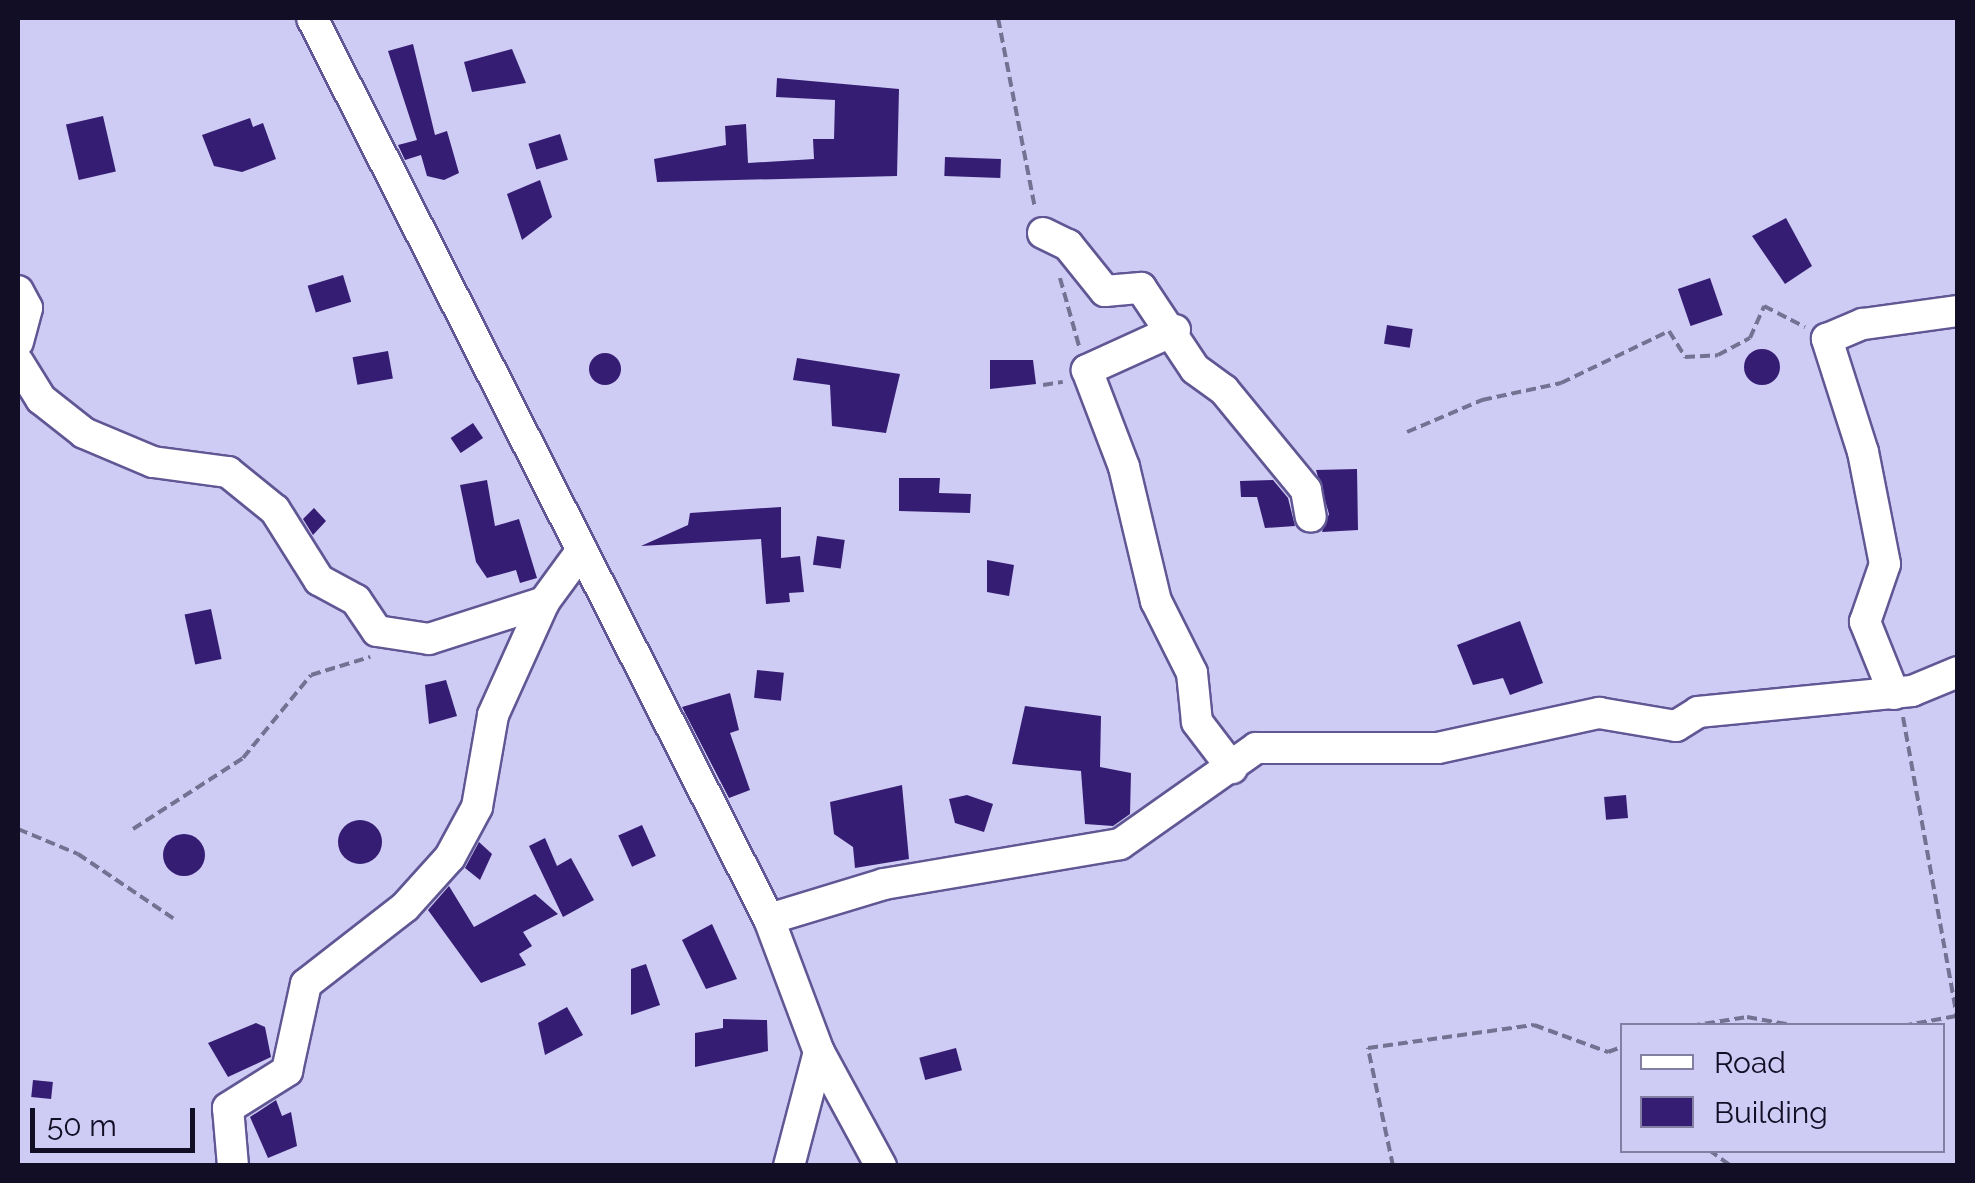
<!DOCTYPE html>
<style>
body{margin:0}
#map{position:relative;width:1975px;height:1183px;overflow:hidden;background:#cecbf4;font-family:Raleway,sans-serif}
div>[style]{position:absolute}
[style*='--x']{left:calc(var(--x)*1px);top:calc(var(--y)*1px);width:calc(var(--w)*1px);rotate:calc(var(--a)*1deg)}
.building>*{inset:0;background:#361d74;transform-origin:0 0}
.round{border-radius:50%}
.path>*{height:4px;margin-top:-2px;transform-origin:0;background:repeating-linear-gradient(90deg,#747192 0 10px,transparent 0 15px)}
.roads{filter:drop-shadow(2px 0 #605794) drop-shadow(-2px 0 #605794) drop-shadow(0 2px #605794) drop-shadow(0 -2px #605794)}
.minor>*{height:30px;margin:-15px;padding:0 15px;transform-origin:15px;border-radius:15px;background:#fff}
span{translate:-50% -50%;white-space:nowrap;text-align:center;line-height:1.15;-webkit-text-stroke:10px #cecbf4;paint-order:stroke}
.frame{position:absolute;inset:0;border:20px solid #120e26;pointer-events:none}
.legend{position:absolute;left:1620px;top:1023px;width:325px;height:130px;box-sizing:border-box;background:#cecbf4;border:2px solid #837fa2;margin:0;padding:12px 18px;list-style:none;font-size:30px;color:#120e26}
.legend li{display:flex;align-items:center;gap:20px;height:50px}
.legend b{width:50px;border:2px solid #837fa2}
.scale{position:absolute;left:30px;top:1108px;width:165px;height:45px;box-sizing:border-box;border:5px solid #120e26;border-top:0;padding-left:12px;font-size:30px;line-height:35px;white-space:nowrap;color:#120e26;-webkit-text-stroke:8px #cecbf4;paint-order:stroke}
</style>
<div id="map">
<div class="building">
<div style="clip-path:polygon(413px 44px,435px 135px,447px 131px,459px 173px,444px 180px,427px 176px,421px 155px,405px 160px,398px 145px,417px 140px,388px 51px)"></div>
<div style="clip-path:polygon(512px 49px,526px 83px,472px 92px,464px 62px)"></div>
<div style="clip-path:polygon(777px 78px,899px 89px,897px 176px,657px 182px,654px 159px,726px 145px,725px 126px,746px 124px,748px 163px,814px 159px,813px 139px,834px 139px,835px 100px,776px 97px)"></div>
<div style="left:103px;top:116px;width:57px;height:38px;rotate:77deg"></div>
<div style="clip-path:polygon(250px 118px,253px 127px,263px 123px,276px 159px,242px 172px,214px 166px,202px 135px)"></div>
<div style="left:560px;top:134px;width:27px;height:33px;rotate:73deg"></div>
<div style="left:945px;top:157px;width:56px;height:19px;rotate:2deg"></div>
<div style="clip-path:polygon(540px 180px,552px 217px,522px 240px,507px 194px)"></div>
<div style="clip-path:polygon(1786px 218px,1812px 266px,1785px 284px,1752px 236px)"></div>
<div style="left:343px;top:275px;width:28px;height:37px;rotate:73deg"></div>
<div style="left:1710px;top:278px;width:39px;height:34px;rotate:71deg"></div>
<div style="left:1387px;top:325px;width:26px;height:19px;rotate:9deg"></div>
<div class="round" style="left:1744px;top:349px;width:36px;height:36px"></div>
<div style="left:388px;top:351px;width:28px;height:36px;rotate:80deg"></div>
<div class="round" style="left:589px;top:353px;width:32px;height:32px"></div>
<div style="clip-path:polygon(797px 358px,900px 374px,886px 433px,832px 426px,830px 385px,793px 380px)"></div>
<div style="clip-path:polygon(990px 360px,1033px 360px,1036px 384px,990px 389px)"></div>
<div style="left:473px;top:423px;width:18px;height:27px;rotate:56deg"></div>
<div style="clip-path:polygon(1357px 469px,1358px 530px,1322px 532px,1329px 514px,1316px 470px)"></div>
<div style="clip-path:polygon(899px 478px,940px 478px,939px 493px,971px 494px,970px 513px,899px 511px)"></div>
<div style="clip-path:polygon(487px 480px,495px 526px,519px 519px,537px 578px,520px 583px,516px 570px,487px 578px,476px 562px,460px 485px)"></div>
<div style="clip-path:polygon(1273px 480px,1288px 498px,1295px 526px,1265px 528px,1257px 497px,1241px 497px,1240px 481px)"></div>
<div style="clip-path:polygon(781px 507px,781px 558px,800px 556px,804px 592px,789px 593px,790px 602px,766px 604px,761px 539px,641px 546px,688px 525px,690px 513px)"></div>
<div style="clip-path:polygon(314px 508px,326px 521px,313px 535px,303px 519px)"></div>
<div style="left:817px;top:536px;width:28px;height:29px;rotate:8deg"></div>
<div style="clip-path:polygon(987px 560px,1014px 565px,1009px 596px,987px 592px)"></div>
<div style="left:211px;top:609px;width:51px;height:27px;rotate:78deg"></div>
<div style="clip-path:polygon(1520px 621px,1543px 683px,1510px 695px,1503px 678px,1473px 685px,1457px 645px)"></div>
<div style="left:757px;top:670px;width:27px;height:28px;rotate:6deg"></div>
<div style="clip-path:polygon(446px 680px,457px 716px,429px 724px,425px 685px)"></div>
<div style="clip-path:polygon(730px 693px,739px 730px,730px 733px,750px 790px,729px 798px,682px 707px)"></div>
<div style="clip-path:polygon(1025px 706px,1101px 716px,1100px 767px,1131px 773px,1130px 814px,1113px 826px,1085px 824px,1081px 771px,1012px 764px)"></div>
<div style="clip-path:polygon(902px 785px,909px 859px,855px 868px,853px 847px,834px 834px,830px 802px)"></div>
<div style="clip-path:polygon(967px 795px,993px 804px,984px 832px,955px 823px,949px 799px)"></div>
<div style="left:1626px;top:795px;width:23px;height:22px;rotate:85deg"></div>
<div class="round" style="left:338px;top:820px;width:44px;height:44px"></div>
<div style="left:642px;top:825px;width:34px;height:26px;rotate:66deg"></div>
<div class="round" style="left:163px;top:834px;width:42px;height:42px"></div>
<div style="clip-path:polygon(545px 838px,557px 866px,571px 858px,594px 900px,563px 917px,529px 846px)"></div>
<div style="clip-path:polygon(479px 842px,492px 854px,480px 880px,465px 868px)"></div>
<div style="clip-path:polygon(449px 886px,474px 927px,535px 894px,558px 914px,523px 932px,532px 946px,519px 954px,526px 965px,481px 983px,428px 910px)"></div>
<div style="clip-path:polygon(712px 924px,737px 979px,706px 989px,682px 940px)"></div>
<div style="clip-path:polygon(646px 964px,660px 1005px,631px 1015px,631px 969px)"></div>
<div style="clip-path:polygon(567px 1007px,583px 1035px,545px 1055px,538px 1023px)"></div>
<div style="clip-path:polygon(723px 1019px,767px 1020px,768px 1051px,695px 1067px,695px 1033px,723px 1028px)"></div>
<div style="clip-path:polygon(256px 1023px,265px 1027px,271px 1057px,228px 1077px,208px 1043px)"></div>
<div style="left:956px;top:1048px;width:23px;height:38px;rotate:75deg"></div>
<div style="left:33px;top:1080px;width:20px;height:17px;rotate:6deg"></div>
<div style="clip-path:polygon(276px 1100px,282px 1116px,291px 1112px,297px 1146px,268px 1158px,250px 1117px)"></div>
</div>
<div class="path">
<div style="--x:998;--y:18;--w:194;--a:79"></div>
<div style="--x:1060;--y:278;--w:71;--a:74.4"></div>
<div style="--x:1043;--y:385;--w:20;--a:-9"></div>
<div style="--x:1407;--y:432;--w:82;--a:-23.1"></div>
<div style="--x:1482;--y:400;--w:81;--a:-12.1"></div>
<div style="--x:1561;--y:383;--w:120;--a:-25.7"></div>
<div style="--x:1669;--y:331;--w:31;--a:58"></div>
<div style="--x:1685;--y:357;--w:33;--a:-3"></div>
<div style="--x:1718;--y:355;--w:36;--a:-28"></div>
<div style="--x:1750;--y:338;--w:35;--a:-66"></div>
<div style="--x:1764;--y:306;--w:46;--a:27.1"></div>
<div style="--x:1903;--y:717;--w:311;--a:79.8"></div>
<div style="--x:18;--y:829;--w:65;--a:22.6"></div>
<div style="--x:78;--y:854;--w:115;--a:34"></div>
<div style="--x:133;--y:829;--w:131;--a:-32.8"></div>
<div style="--x:243;--y:758;--w:107;--a:-50.7"></div>
<div style="--x:311;--y:675;--w:62;--a:-17"></div>
<div style="--x:1690;--y:1026;--w:58;--a:-9"></div>
<div style="--x:1747;--y:1017;--w:51;--a:10.2"></div>
<div style="--x:1902;--y:1026;--w:55;--a:-10.5"></div>
<div style="--x:1709;--y:1150;--w:27;--a:36"></div>
<div style="--x:1393;--y:1166;--w:121;--a:-102"></div>
<div style="--x:1368;--y:1048;--w:168;--a:-7.9"></div>
<div style="--x:1534;--y:1025;--w:79;--a:20"></div>
<div style="--x:1608;--y:1052;--w:15;--a:-20"></div>
</div>
<div class="roads">
<div class="minor">
<div style="--x:312;--y:18;--w:1010;--a:63.11"></div>
<div style="--x:769;--y:919;--w:142;--a:69.4"></div>
<div style="--x:819;--y:1052;--w:130;--a:61.5"></div>
<div style="--x:1043;--y:233;--w:28;--a:26"></div>
<div style="--x:1068;--y:245;--w:59;--a:51.2"></div>
<div style="--x:1105;--y:291;--w:36;--a:-5"></div>
<div style="--x:1141;--y:288;--w:97;--a:56.3"></div>
<div style="--x:1195;--y:369;--w:36;--a:36"></div>
<div style="--x:1224;--y:390;--w:129;--a:50.6"></div>
<div style="--x:1306;--y:490;--w:27;--a:80"></div>
<div style="--x:18;--y:291;--w:19;--a:62"></div>
<div style="--x:27;--y:308;--w:35;--a:105"></div>
<div style="--x:1175;--y:330;--w:97;--a:155.6"></div>
<div style="--x:1087;--y:370;--w:104;--a:69.1"></div>
<div style="--x:1124;--y:467;--w:138;--a:76.6"></div>
<div style="--x:1156;--y:601;--w:80;--a:63.4"></div>
<div style="--x:1192;--y:673;--w:49;--a:84.2"></div>
<div style="--x:1197;--y:722;--w:58;--a:52.7"></div>
<div style="--x:18;--y:362;--w:44;--a:58.1"></div>
<div style="--x:41;--y:399;--w:55;--a:38.3"></div>
<div style="--x:84;--y:433;--w:75;--a:22.8"></div>
<div style="--x:153;--y:462;--w:76;--a:7.6"></div>
<div style="--x:228;--y:472;--w:60;--a:39"></div>
<div style="--x:275;--y:510;--w:83;--a:57.8"></div>
<div style="--x:319;--y:580;--w:42;--a:28.4"></div>
<div style="--x:356;--y:600;--w:37;--a:56"></div>
<div style="--x:377;--y:631;--w:53;--a:8.7"></div>
<div style="--x:429;--y:639;--w:121;--a:-17.8"></div>
<div style="--x:1894;--y:694;--w:78;--a:-111.9"></div>
<div style="--x:1865;--y:622;--w:61;--a:-71"></div>
<div style="--x:1885;--y:564;--w:114;--a:-101.1"></div>
<div style="--x:1863;--y:452;--w:119;--a:-107.7"></div>
<div style="--x:1827;--y:339;--w:39;--a:-23"></div>
<div style="--x:1863;--y:324;--w:96;--a:-7.8"></div>
<div style="--x:769;--y:919;--w:120;--a:-16.9"></div>
<div style="--x:884;--y:884;--w:239;--a:-9.6"></div>
<div style="--x:1120;--y:844;--w:166;--a:-35.2"></div>
<div style="--x:1256;--y:748;--w:182;--a:0"></div>
<div style="--x:1438;--y:748;--w:165;--a:-12.3"></div>
<div style="--x:1599;--y:713;--w:78;--a:9.6"></div>
<div style="--x:1676;--y:726;--w:26;--a:-32"></div>
<div style="--x:1698;--y:712;--w:215;--a:-5.6"></div>
<div style="--x:1912;--y:691;--w:50;--a:-22.4"></div>
<div style="--x:233;--y:1166;--w:58;--a:-94.9"></div>
<div style="--x:228;--y:1108;--w:70;--a:-32.1"></div>
<div style="--x:287;--y:1071;--w:89;--a:-77.7"></div>
<div style="--x:306;--y:984;--w:125;--a:-37.9"></div>
<div style="--x:405;--y:907;--w:67;--a:-48"></div>
<div style="--x:450;--y:857;--w:57;--a:-61.6"></div>
<div style="--x:477;--y:807;--w:93;--a:-80.1"></div>
<div style="--x:493;--y:715;--w:124;--a:-65.7"></div>
<div style="--x:544;--y:602;--w:64;--a:-53.8"></div>
<div style="--x:789;--y:1166;--w:118;--a:-75.3"></div>
</div>
</div>
<div class="frame"></div>
<ul class="legend">
<li><b style="height:12px;background:#fff"></b>Road</li>
<li><b style="height:28px;background:#361d74"></b>Building</li>
</ul>
<div class="scale">50 m</div>
</div>
